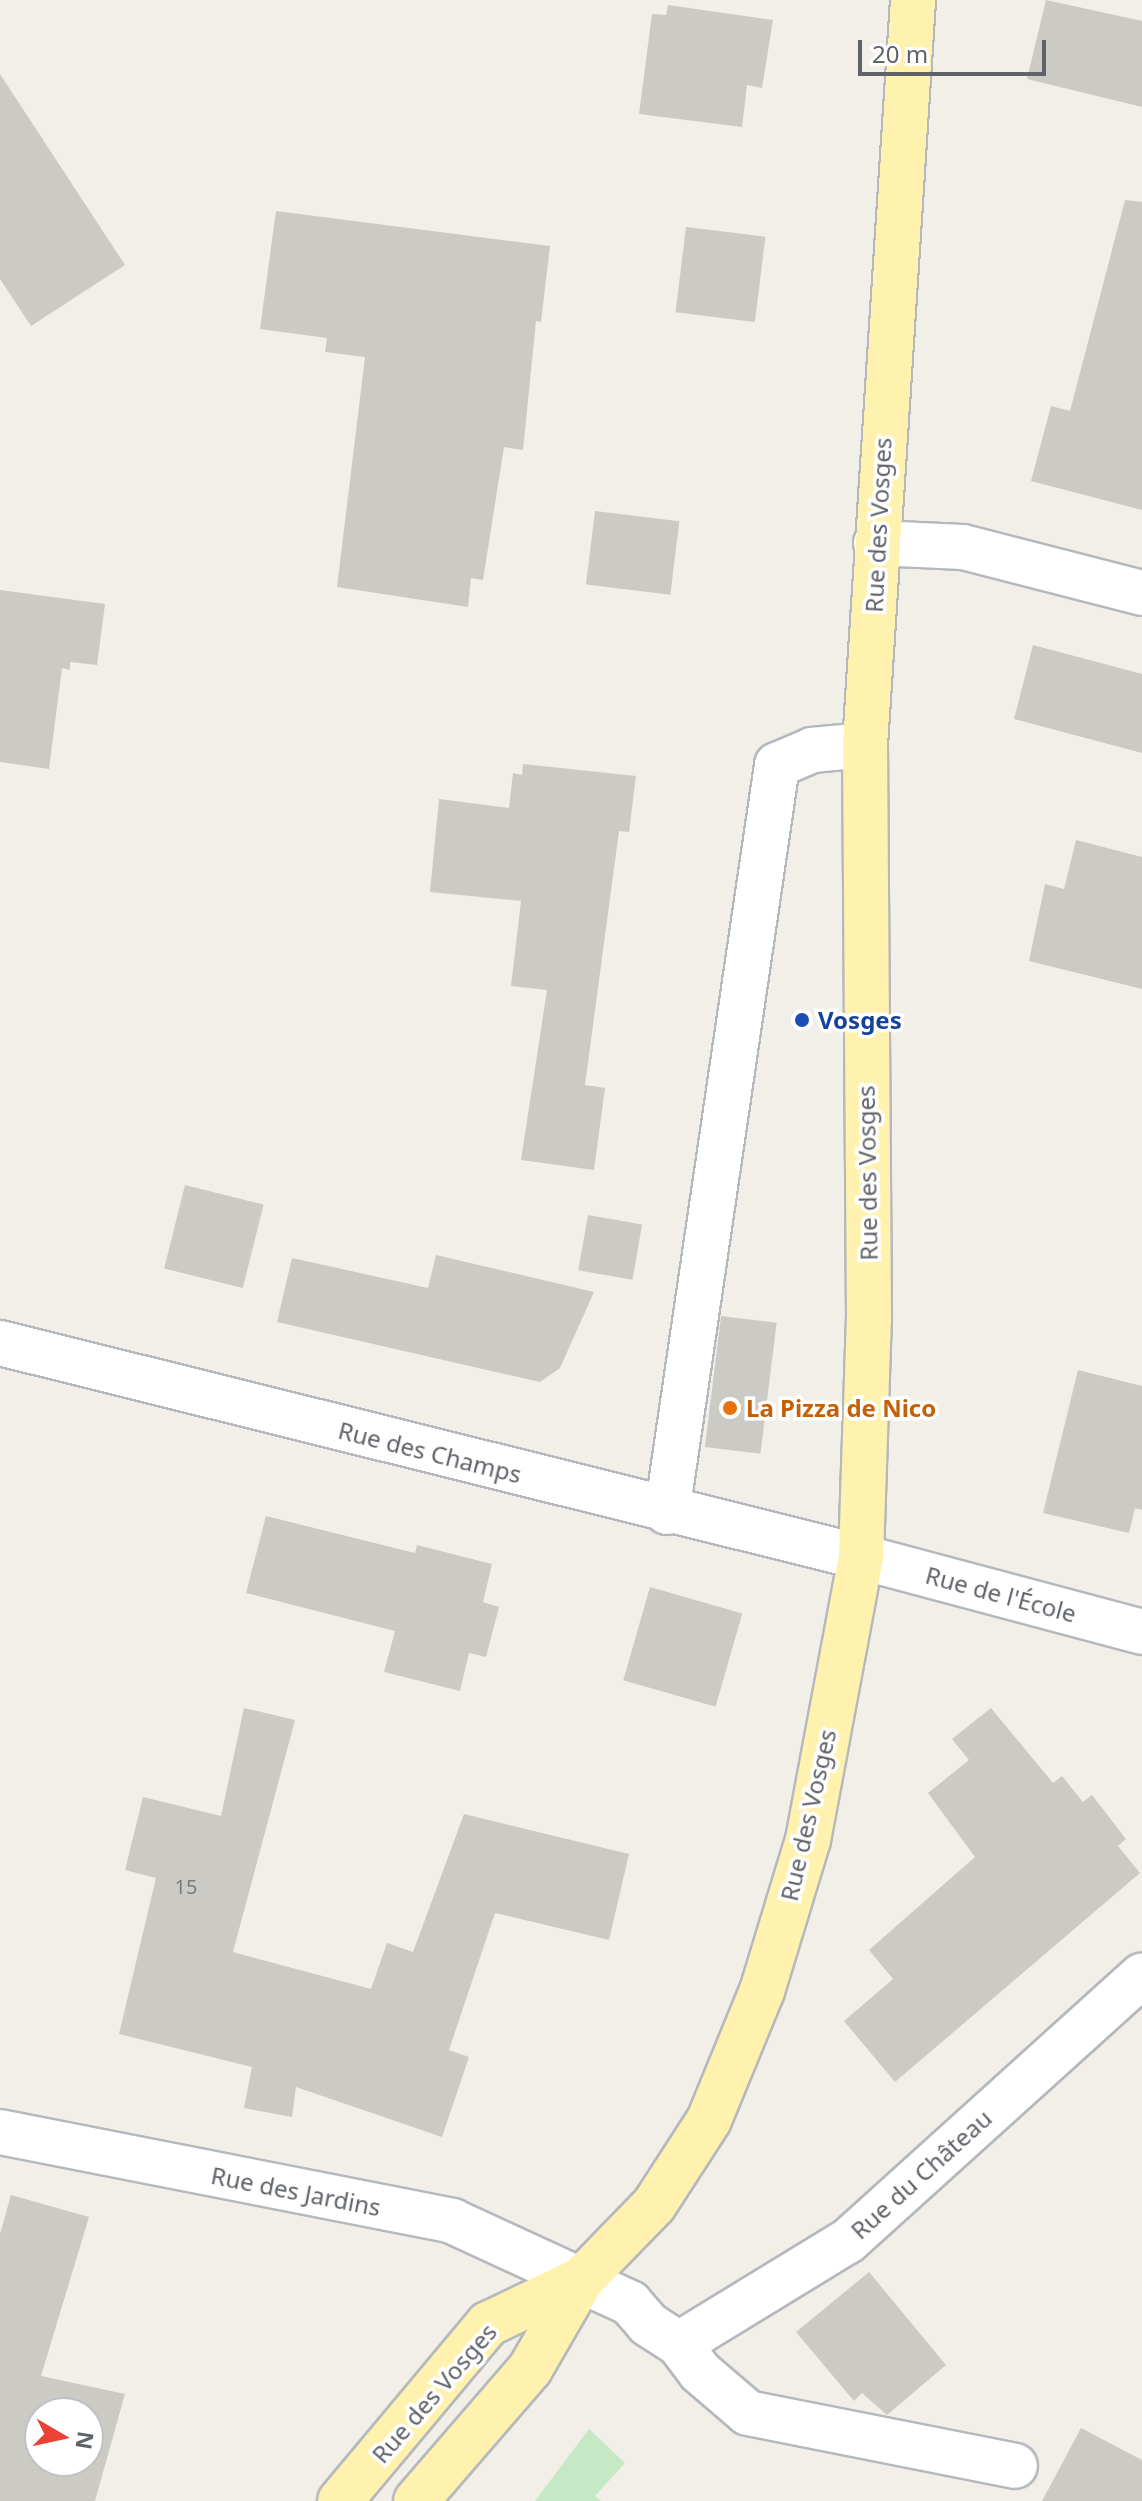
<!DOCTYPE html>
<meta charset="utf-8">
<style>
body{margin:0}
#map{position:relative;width:1142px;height:2501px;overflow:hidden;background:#f1efe8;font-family:"Noto Sans",sans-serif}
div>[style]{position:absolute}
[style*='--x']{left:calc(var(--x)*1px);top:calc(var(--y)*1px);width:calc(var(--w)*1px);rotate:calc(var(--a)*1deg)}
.green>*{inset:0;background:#c5e8c5}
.building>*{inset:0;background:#cccac5;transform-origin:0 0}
.roads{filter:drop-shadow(2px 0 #b5b8bc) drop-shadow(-2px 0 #b5b8bc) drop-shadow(0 2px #b5b8bc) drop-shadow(0 -2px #b5b8bc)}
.minor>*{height:44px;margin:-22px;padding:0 22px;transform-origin:22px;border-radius:22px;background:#fff}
.major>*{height:44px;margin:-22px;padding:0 22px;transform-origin:22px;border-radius:22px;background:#fff2af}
.dots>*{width:22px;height:22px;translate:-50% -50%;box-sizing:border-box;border:4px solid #fff;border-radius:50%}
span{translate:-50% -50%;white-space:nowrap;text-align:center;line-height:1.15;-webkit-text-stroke:7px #fff;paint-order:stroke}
.number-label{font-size:20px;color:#7a7d7f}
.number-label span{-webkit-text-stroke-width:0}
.street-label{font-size:24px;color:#5f6368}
.transit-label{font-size:24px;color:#164399;font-weight:700}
.left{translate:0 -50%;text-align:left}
.food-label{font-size:24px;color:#c56008;font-weight:700}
.north{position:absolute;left:24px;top:2397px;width:80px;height:80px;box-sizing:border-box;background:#fff;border:2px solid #bfc1c3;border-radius:50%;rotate:99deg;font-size:22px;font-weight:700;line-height:32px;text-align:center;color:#5f6368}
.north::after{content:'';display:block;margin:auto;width:28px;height:36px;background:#ea4335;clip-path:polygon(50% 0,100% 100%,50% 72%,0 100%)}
.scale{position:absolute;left:858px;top:40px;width:188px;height:36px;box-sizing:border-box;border:4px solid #5f6368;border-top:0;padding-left:10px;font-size:24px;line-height:28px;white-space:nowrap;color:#5f6368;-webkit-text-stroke:6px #fff;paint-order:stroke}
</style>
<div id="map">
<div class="green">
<div style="clip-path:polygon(589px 2429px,625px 2463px,595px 2496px,601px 2501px,535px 2501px)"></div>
</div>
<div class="building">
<div style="clip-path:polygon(1046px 0,1142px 21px,1142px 107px,1027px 79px)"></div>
<div style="clip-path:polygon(668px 5px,773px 20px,762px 88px,747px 85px,742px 127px,639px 114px,652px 14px,666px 15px)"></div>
<div style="clip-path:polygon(0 74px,125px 265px,31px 326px,0 279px)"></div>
<div style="clip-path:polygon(1125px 200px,1142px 202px,1142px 510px,1031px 481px,1051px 406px,1070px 411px)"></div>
<div style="clip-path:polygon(276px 211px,550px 246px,541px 322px,536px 321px,523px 450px,504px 447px,483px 580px,471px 578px,468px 607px,337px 587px,365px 357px,325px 352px,327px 338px,260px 329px)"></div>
<div style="left:686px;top:227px;width:80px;height:86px;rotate:7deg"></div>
<div style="left:595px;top:511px;width:85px;height:74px;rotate:7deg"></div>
<div style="clip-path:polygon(0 590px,105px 604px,97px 665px,70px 662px,70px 670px,62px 668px,49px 769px,0 762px)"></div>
<div style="clip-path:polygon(1033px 645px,1142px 674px,1142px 753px,1014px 719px)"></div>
<div style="clip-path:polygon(523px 764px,636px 776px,629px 832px,619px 831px,585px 1085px,605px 1088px,594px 1170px,521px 1160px,547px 990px,511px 986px,521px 901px,430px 892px,439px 799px,509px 808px,513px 773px,522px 775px)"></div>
<div style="clip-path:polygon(1076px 840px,1142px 857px,1142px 989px,1029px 961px,1045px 884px,1064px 889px)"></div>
<div style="left:185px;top:1185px;width:81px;height:86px;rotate:14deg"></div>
<div style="left:588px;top:1215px;width:55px;height:56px;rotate:10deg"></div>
<div style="clip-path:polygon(436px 1255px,594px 1292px,560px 1368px,540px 1382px,277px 1322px,292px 1258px,428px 1288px)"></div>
<div style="left:721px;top:1316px;width:56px;height:132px;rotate:7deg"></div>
<div style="clip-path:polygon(1078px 1370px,1142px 1386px,1142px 1510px,1135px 1508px,1129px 1533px,1043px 1513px)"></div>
<div style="clip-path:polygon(266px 1516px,415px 1553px,417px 1545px,492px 1564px,483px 1602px,499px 1607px,486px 1657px,469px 1653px,460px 1691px,384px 1672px,395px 1631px,246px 1593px)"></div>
<div style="left:650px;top:1587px;width:96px;height:97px;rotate:16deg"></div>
<div style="clip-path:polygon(244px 1708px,295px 1720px,233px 1952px,371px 1989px,387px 1943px,413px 1952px,464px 1814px,629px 1854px,609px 1940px,495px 1913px,449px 2050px,469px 2057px,442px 2137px,296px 2087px,292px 2117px,244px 2108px,252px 2067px,119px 2034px,156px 1878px,125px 1870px,143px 1797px,221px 1816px)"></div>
<div style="clip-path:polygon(991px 1708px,1053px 1783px,1062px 1776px,1083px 1802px,1092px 1795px,1126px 1839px,1118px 1846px,1140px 1873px,895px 2082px,844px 2021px,893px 1979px,869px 1950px,975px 1857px,928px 1793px,969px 1760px,952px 1739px)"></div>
<div style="clip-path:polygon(evenodd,11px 2195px,89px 2217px,41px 2376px,125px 2394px,95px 2501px,0 2501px,0 2234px,11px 2195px,40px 2413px,88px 2413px,88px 2461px,40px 2461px,40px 2413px)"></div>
<div style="clip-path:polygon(869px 2272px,946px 2365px,887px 2415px,862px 2393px,854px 2401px,796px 2332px)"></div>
<div style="clip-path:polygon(1081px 2428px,1142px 2460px,1142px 2501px,1042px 2501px)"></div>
</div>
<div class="roads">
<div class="minor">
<div style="--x:876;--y:543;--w:87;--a:2.6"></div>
<div style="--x:963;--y:547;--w:185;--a:14.4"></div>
<div style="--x:0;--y:1343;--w:887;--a:13.96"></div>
<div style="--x:861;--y:1557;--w:291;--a:14.9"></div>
<div style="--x:667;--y:1512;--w:755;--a:-81.62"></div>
<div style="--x:777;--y:765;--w:38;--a:-23"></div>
<div style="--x:812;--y:750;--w:53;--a:-5.4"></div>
<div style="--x:0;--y:2132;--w:461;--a:11.1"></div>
<div style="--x:452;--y:2221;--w:196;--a:24.7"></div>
<div style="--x:630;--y:2303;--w:28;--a:49"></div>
<div style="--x:648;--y:2324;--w:37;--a:33"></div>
<div style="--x:679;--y:2344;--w:198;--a:-31.4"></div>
<div style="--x:848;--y:2241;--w:396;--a:-42.1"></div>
<div style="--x:679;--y:2344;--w:35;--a:53"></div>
<div style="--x:700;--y:2372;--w:63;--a:40.5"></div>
<div style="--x:748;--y:2413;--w:272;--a:11.2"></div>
</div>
<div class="major">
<div style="--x:340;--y:2501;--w:231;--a:-50.1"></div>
<div style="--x:488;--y:2324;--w:104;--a:-25.6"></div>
<div style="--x:416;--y:2501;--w:174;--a:-49.2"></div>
<div style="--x:530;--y:2369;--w:104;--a:-60"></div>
<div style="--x:582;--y:2279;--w:103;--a:-45.8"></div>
<div style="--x:654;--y:2205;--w:101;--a:-57.1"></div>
<div style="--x:709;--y:2120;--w:139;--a:-67.7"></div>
<div style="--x:762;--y:1991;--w:158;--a:-73.1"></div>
<div style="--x:808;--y:1840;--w:288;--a:-79.4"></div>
<div style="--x:861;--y:1557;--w:240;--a:-88.1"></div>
<div style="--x:869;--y:1317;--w:572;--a:-90.4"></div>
<div style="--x:865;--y:745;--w:747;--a:-86.31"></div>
</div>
</div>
<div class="dots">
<div style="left:802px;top:1020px;background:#1a4fb4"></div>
<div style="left:730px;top:1408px;background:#e8710a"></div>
</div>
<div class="number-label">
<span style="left:186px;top:1886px">15</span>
</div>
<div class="street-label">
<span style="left:878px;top:525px;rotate:-87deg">Rue des Vosges</span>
<span style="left:867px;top:1173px;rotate:-91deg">Rue des Vosges</span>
<span style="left:430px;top:1452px;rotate:14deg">Rue des Champs</span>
<span style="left:1001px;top:1594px;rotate:15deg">Rue de l'École</span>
<span style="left:808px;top:1815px;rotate:-77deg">Rue des Vosges</span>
<span style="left:921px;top:2174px;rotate:-42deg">Rue du Château</span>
<span style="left:296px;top:2191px;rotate:11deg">Rue des Jardins</span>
<span style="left:434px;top:2393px;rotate:-49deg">Rue des Vosges</span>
</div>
<div class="transit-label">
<span class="left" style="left:818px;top:1020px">Vosges</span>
</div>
<div class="food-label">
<span class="left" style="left:746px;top:1408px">La Pizza de Nico</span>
</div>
<div class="north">N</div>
<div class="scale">20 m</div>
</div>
